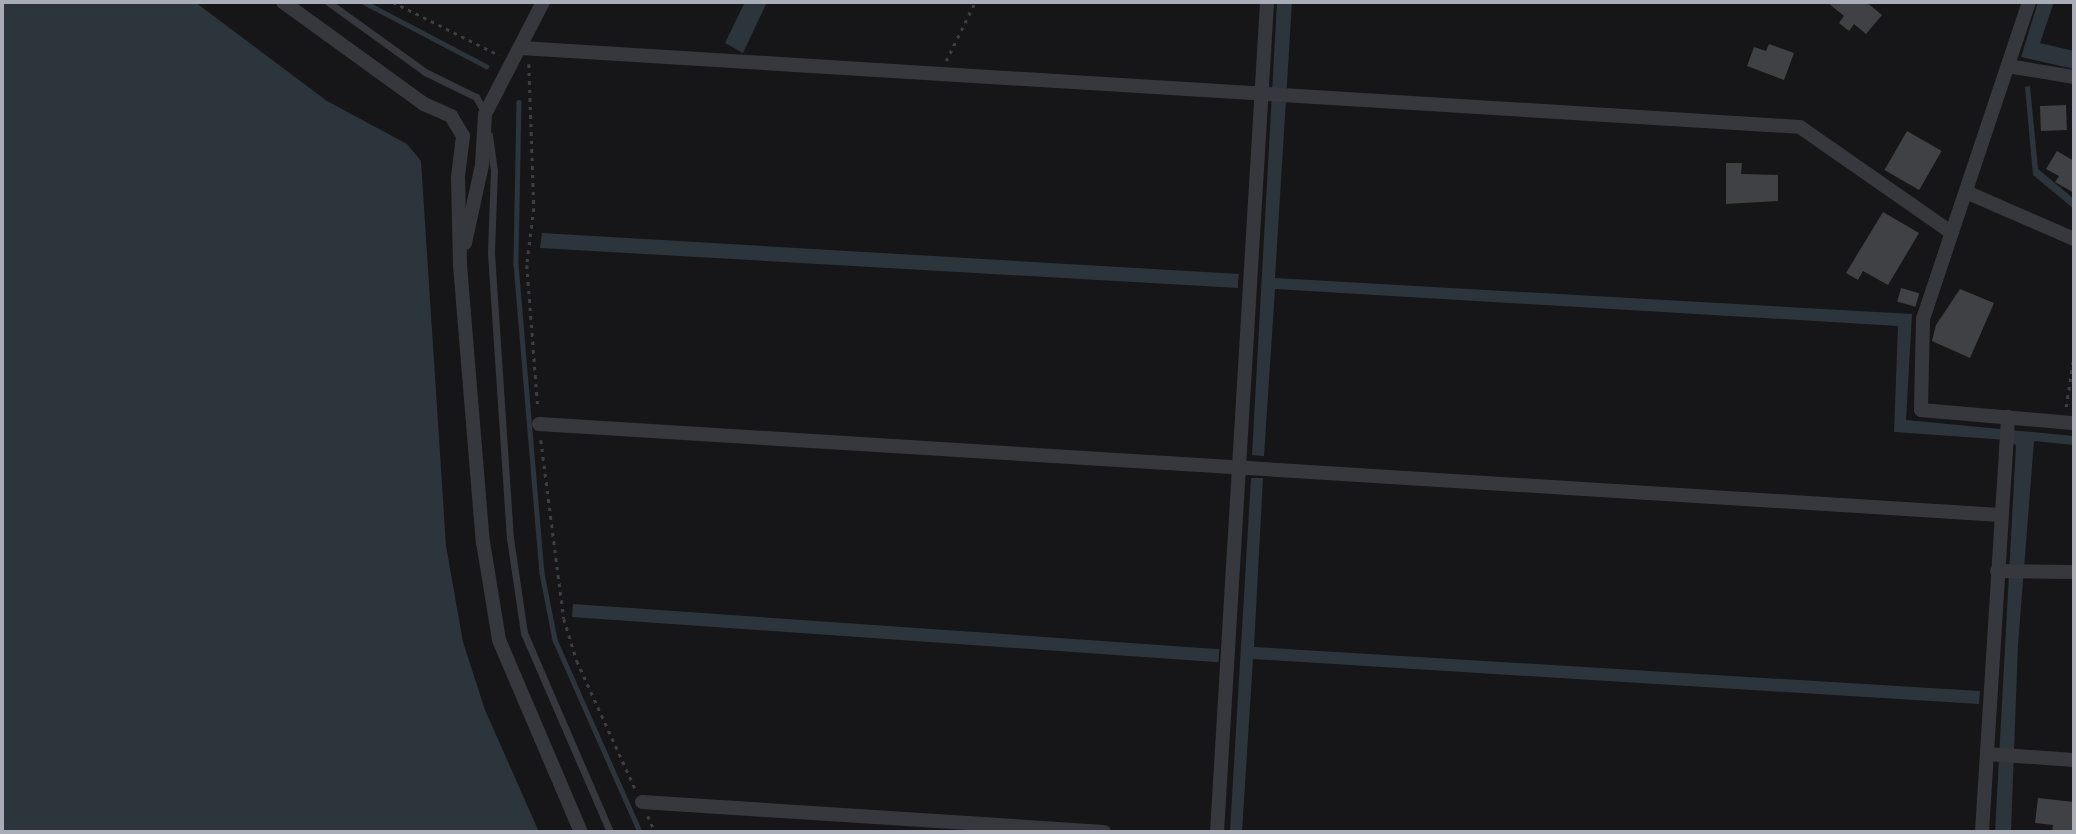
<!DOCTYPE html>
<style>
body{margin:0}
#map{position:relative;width:2076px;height:834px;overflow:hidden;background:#161618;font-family:"Open Sans",sans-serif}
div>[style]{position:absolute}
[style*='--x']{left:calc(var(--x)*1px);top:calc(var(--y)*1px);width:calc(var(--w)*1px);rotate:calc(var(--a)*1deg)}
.water>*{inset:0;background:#2c353c;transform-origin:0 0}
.stream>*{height:4.5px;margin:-2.25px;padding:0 2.25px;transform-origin:2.25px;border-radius:2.25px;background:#2c353c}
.building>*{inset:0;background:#404145;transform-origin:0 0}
.path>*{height:2.5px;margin-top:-1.25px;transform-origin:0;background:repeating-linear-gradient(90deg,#3d3f44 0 3.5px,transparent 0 8.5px)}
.service>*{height:7px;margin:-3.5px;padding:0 3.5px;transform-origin:3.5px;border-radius:3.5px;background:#37383d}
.minor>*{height:14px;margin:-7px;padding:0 7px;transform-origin:7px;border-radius:7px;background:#37383d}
span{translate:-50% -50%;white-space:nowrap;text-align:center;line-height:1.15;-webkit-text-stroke:5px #111113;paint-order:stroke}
.frame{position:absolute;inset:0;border:4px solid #a8adb8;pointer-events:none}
</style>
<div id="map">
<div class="water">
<div style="clip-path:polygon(2px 2px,195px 2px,327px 101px,407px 144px,421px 161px,446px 546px,463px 642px,485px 710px,539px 832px,2px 832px)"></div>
<div style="clip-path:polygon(745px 2px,767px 2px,743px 53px,725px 43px)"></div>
<div style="clip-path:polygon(1277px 2px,1292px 2px,1275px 278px,1912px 314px,1906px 420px,2074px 436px,2074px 445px,2034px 441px,2018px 645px,2011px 832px,1995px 832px,2016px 445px,2008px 440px,1894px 432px,1898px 326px,1275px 289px,1264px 456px,1252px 455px)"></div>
<div style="clip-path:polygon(2038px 2px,2054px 2px,2040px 43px,2074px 51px,2074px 69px,2021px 57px)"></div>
<div style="clip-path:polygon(2030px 86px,2038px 169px,2074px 199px,2074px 209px,2033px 175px,2025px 87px)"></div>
<div style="clip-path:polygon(542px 233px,1239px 274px,1238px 281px,1238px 288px,540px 248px)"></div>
<div style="clip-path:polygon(1251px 478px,1263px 478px,1254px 647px,1980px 691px,1979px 704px,1253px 659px,1242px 832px,1230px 831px)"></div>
<div style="left:573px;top:604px;width:648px;height:13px;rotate:4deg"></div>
</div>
<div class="stream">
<div style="--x:364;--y:2;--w:138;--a:27.7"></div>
<div style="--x:519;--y:102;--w:162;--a:91.1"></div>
<div style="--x:516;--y:264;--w:310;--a:85.2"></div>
<div style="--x:542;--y:573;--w:68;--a:79"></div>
<div style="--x:555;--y:640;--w:210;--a:66.1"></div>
</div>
<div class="building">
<div style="clip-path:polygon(1827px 2px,1866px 2px,1882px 15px,1866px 34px,1854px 24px,1849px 31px,1839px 23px,1844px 16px)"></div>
<div style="clip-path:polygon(1769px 44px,1794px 53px,1784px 80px,1747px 66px,1754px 47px,1766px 51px)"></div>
<div style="left:2066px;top:105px;width:25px;height:26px;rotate:88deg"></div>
<div style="left:1907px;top:131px;width:40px;height:45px;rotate:30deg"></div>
<div style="clip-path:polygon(2057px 151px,2074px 161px,2074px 193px,2055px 182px,2059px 176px,2046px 169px)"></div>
<div style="clip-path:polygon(1726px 163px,1742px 163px,1741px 174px,1778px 175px,1778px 201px,1726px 204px)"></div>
<div style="clip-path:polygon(1883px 212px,1919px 233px,1888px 285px,1863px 271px,1858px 280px,1846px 273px)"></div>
<div style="left:1901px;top:288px;width:19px;height:14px;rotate:16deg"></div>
<div style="clip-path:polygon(1960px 289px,1994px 303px,1970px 358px,1932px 341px,1936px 325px)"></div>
<div style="clip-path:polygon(2038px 798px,2074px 802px,2074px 832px,2052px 832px,2053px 825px,2035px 823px)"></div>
</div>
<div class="path">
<div style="--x:393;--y:2;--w:119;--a:26.6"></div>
<div style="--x:946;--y:61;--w:66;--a:-63.8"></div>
<div style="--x:529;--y:64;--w:144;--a:88"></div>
<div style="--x:534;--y:208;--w:57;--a:97"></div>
<div style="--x:527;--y:265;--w:144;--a:85.6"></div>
<div style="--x:2066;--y:407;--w:54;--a:-81.4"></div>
<div style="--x:541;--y:440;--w:180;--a:82.7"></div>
<div style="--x:564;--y:619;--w:44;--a:72.8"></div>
<div style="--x:577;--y:661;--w:140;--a:65.5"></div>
<div style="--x:648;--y:816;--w:17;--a:66"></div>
</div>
<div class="service">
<div style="--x:328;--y:2;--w:120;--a:35.8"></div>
<div style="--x:425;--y:72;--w:57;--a:26.1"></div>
<div style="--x:476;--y:97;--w:18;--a:61"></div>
<div style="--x:489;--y:135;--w:35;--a:82"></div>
<div style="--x:494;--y:170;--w:83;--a:92.1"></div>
<div style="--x:491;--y:253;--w:286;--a:86.2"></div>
<div style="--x:510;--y:538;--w:96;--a:81.6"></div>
<div style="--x:524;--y:633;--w:217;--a:66.6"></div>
</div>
<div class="minor">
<div style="--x:283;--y:2;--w:174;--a:35.9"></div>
<div style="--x:424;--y:104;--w:30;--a:24"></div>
<div style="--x:451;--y:116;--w:23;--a:59"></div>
<div style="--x:463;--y:136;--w:41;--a:97"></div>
<div style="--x:458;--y:177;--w:88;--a:88.7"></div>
<div style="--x:460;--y:265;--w:278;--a:85.3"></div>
<div style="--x:483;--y:542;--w:99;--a:80.7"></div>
<div style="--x:499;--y:640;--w:209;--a:66.9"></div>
<div style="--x:2029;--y:2;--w:334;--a:108.5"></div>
<div style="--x:1923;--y:319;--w:91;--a:91.3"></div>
<div style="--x:1921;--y:410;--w:154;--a:4.9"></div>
<div style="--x:521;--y:48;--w:1281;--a:3.53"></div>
<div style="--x:1800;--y:127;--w:185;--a:34.9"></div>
<div style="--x:2008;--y:66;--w:67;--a:9.5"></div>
<div style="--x:1966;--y:192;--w:118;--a:23.5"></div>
<div style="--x:465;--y:243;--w:80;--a:-77.7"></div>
<div style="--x:482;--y:165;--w:51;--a:-86.6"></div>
<div style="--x:485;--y:114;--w:126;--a:-62.6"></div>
<div style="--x:539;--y:424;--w:1464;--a:3.56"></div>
<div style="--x:1997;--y:571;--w:77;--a:0.7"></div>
<div style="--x:1987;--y:754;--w:87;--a:3.9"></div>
<div style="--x:642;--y:802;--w:463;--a:3.7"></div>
<div style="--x:1217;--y:832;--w:832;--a:-86.55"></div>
<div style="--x:1982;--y:832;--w:416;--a:-86.4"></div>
</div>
<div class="frame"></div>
</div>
